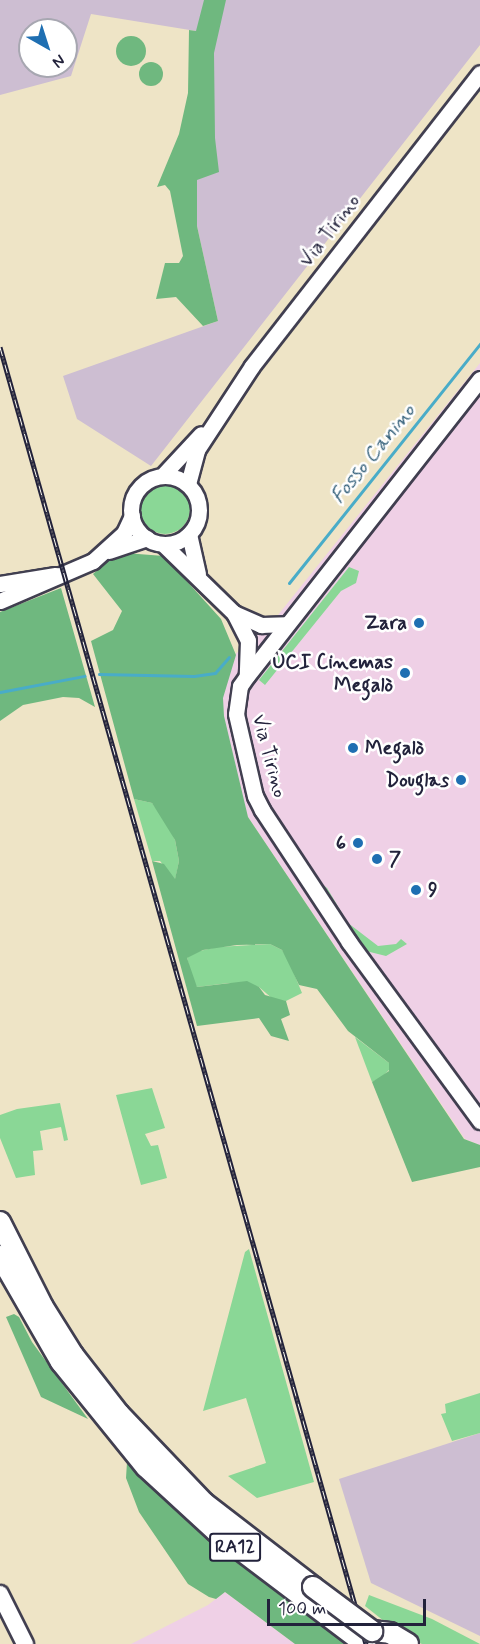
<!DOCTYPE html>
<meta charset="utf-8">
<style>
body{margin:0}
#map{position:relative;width:480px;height:1644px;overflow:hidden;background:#eee4c6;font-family:Mynerve,sans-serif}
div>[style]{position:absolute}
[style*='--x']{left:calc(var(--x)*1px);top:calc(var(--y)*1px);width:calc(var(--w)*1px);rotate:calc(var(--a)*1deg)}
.built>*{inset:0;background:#efd0e6}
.industrial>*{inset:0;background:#cdbed2}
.green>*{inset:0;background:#8ad796}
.round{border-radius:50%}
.forest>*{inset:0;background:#6fb87f}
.stream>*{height:3px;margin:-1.5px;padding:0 1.5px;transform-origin:1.5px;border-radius:1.5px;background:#49acc8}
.roads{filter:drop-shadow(2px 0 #413f50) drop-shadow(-2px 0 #413f50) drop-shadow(0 2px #413f50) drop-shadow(0 -2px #413f50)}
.secondary>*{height:15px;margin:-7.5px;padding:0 7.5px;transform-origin:7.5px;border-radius:7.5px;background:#fff}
.secondary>.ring{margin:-7.5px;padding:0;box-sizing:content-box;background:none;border:15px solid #fff;border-radius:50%}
.primary>*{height:16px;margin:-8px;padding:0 8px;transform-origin:8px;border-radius:8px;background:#fff}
.highway>*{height:20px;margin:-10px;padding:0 10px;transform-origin:10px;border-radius:10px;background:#fff}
.rail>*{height:5px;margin-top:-2.5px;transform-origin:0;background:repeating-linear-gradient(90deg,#fff 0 9px,#22223b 0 18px);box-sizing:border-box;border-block:2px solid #22223b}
.bridges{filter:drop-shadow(2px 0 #413f50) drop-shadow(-2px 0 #413f50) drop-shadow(0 2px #413f50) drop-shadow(0 -2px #413f50)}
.highway-bridge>*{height:20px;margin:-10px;padding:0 10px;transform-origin:10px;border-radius:10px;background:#fff}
.dots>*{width:16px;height:16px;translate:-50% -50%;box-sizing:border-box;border:3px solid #fff;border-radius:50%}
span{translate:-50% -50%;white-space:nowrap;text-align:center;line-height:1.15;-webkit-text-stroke:5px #fff;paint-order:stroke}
.shield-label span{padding:2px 4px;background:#fff;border:2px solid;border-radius:4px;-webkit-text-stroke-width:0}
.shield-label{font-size:18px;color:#22223b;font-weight:700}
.street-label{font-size:20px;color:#22223b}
.poi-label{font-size:20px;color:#22223b;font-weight:700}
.right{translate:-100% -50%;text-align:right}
.left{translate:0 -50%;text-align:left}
.water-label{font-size:21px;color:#34607a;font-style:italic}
.north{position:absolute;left:18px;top:18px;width:60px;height:60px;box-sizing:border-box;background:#fff;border:2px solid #a7a7b1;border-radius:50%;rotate:141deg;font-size:16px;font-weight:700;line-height:24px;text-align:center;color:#22223b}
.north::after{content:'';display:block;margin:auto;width:21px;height:27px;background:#1f6fb2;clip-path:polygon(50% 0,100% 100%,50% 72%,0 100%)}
.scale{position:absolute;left:267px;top:1599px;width:159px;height:27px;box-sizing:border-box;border:3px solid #22223b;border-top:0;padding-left:8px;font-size:18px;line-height:21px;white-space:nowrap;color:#22223b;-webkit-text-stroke:4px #fff;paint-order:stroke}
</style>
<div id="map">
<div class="built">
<div style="clip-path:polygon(480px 363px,480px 1145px,465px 1139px,248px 817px,206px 680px,274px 620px)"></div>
<div style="clip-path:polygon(225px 1592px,295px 1644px,131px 1644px,208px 1605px)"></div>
</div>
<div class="industrial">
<div style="clip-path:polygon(evenodd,0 0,480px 0,480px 45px,151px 466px,77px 419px,63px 376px,218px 321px,197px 226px,196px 31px,91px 14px,71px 76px,0 95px,0 0,30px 30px,66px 30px,66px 66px,30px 66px,30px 30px)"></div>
<div style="clip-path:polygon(480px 1433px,480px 1636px,371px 1583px,339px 1479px)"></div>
</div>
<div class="green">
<div class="round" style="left:140px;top:484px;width:50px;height:50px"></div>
<div style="clip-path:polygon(349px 567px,359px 571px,356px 583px,341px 591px,265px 685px,259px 680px)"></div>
<div style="clip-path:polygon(134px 799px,152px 803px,166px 821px,175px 840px,179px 861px,175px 880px,160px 861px,152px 861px)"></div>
<div style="clip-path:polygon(313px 877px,327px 888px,348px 923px,378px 946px,396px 944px,401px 939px,407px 944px,386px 956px,366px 951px)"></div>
<div style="clip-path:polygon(270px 944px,282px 950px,288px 959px,302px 993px,286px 1001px,274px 1000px,259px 987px,229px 983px,197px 987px,193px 981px,187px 958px,191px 953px,217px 947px)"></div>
<div style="clip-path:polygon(355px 1037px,389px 1063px,391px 1068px,382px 1077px,372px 1082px)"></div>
<div style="clip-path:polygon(152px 1088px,165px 1128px,145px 1134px,151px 1146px,158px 1145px,167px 1178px,141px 1185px,116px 1095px)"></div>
<div style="clip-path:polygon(60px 1103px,68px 1140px,64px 1141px,61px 1127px,40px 1131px,43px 1150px,33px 1151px,35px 1175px,16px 1178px,0 1138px,0 1115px,17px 1109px)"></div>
<div style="clip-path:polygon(249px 1249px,314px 1482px,257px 1498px,228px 1476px,266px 1463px,246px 1398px,203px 1411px,245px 1252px)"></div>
<div style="clip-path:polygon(480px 1393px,480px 1433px,452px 1441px,441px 1414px,446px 1413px,445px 1404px)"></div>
<div style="clip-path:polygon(369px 1595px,432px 1619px,480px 1644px,422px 1644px,404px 1637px,365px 1606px)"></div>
</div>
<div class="forest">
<div style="clip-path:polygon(204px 0,226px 0,214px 53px,215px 138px,219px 172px,197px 180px,197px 226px,218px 321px,203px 326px,176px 297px,156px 299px,165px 263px,179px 263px,183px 256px,170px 191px,165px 185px,157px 187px,179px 134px,188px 93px,189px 30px,196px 31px)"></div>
<div class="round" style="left:116px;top:36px;width:30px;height:30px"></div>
<div class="round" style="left:139px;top:62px;width:24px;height:24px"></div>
<div style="clip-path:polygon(125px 553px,164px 556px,221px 619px,236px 655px,223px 698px,224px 716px,248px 817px,464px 1139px,480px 1145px,480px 1167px,412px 1182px,372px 1082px,389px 1071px,389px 1063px,348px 1031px,317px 989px,299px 985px,282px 950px,270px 944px,237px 945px,203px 950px,187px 958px,197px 987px,247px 981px,259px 987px,265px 995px,286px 1001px,290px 1015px,281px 1019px,289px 1041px,271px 1036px,259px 1018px,197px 1026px,152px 861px,164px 864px,175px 879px,179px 861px,175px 840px,152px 803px,134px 799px,91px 641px,113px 630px,122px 611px,93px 574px,110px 559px)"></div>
<div style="clip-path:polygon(61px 588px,95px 707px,79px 698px,63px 697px,23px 705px,0 721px,0 612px)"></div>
<div style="clip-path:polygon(14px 1314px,19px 1317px,32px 1342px,88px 1419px,41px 1397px,6px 1317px)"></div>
<div style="clip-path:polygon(127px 1462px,214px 1542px,348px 1644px,295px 1644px,225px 1592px,216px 1599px,209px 1597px,188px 1584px,139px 1512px,126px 1478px)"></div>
</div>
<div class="stream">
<div style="--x:289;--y:583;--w:306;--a:-51.4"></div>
<div style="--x:99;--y:674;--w:95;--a:1.2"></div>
<div style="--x:194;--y:676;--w:21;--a:-8"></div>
<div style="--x:215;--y:673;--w:21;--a:-49"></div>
<div style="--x:0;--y:692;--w:86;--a:-10.8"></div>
</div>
<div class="roads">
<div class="secondary">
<div style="--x:480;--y:379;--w:377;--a:128.1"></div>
<div style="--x:247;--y:676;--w:12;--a:125"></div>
<div style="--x:240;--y:686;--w:28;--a:98"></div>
<div style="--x:236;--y:714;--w:84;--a:77"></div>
<div style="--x:255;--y:796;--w:16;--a:63"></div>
<div style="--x:262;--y:810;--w:158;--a:56.6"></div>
<div style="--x:349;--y:942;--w:222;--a:53.8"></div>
<div style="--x:162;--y:476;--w:57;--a:-47.1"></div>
<div class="ring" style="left:131px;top:476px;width:53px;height:53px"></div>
<div style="--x:188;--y:484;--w:35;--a:-75"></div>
<div style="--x:197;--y:450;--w:100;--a:-56.8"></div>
<div style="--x:252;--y:366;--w:371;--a:-52.1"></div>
<div style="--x:189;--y:534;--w:41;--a:77.3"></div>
<div style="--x:163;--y:544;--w:99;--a:44.2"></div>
<div style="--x:234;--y:613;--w:30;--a:63"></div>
<div style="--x:248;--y:640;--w:35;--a:92"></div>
<div style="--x:109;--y:551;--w:40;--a:-18.9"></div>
<div style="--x:0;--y:584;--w:56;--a:-9.3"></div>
<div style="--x:0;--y:601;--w:101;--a:-23.3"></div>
<div style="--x:93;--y:561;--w:42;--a:-42.1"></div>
<div style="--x:124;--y:533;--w:19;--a:-65"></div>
<div style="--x:234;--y:613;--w:30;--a:24"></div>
<div style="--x:261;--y:625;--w:25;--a:-2"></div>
</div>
<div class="primary">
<div style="--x:0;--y:1594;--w:56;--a:63.4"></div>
</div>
<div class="highway">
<div style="--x:0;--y:1222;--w:95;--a:63.2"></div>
<div style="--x:43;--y:1307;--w:57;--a:58"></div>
<div style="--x:73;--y:1355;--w:75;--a:52.1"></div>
<div style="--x:119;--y:1414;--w:123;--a:46.3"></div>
<div style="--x:204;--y:1503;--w:138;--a:37.6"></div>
<div style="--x:0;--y:1256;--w:122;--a:60.1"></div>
<div style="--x:61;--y:1362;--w:135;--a:51"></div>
<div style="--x:146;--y:1467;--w:96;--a:42.5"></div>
<div style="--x:217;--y:1532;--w:186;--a:37.1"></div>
<div style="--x:372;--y:1631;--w:18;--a:6"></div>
<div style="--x:390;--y:1633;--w:21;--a:31"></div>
</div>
</div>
<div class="rail">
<div style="--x:0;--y:347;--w:1348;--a:74.24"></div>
</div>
<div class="bridges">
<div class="highway-bridge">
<div style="--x:313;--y:1587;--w:74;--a:36.7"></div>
</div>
</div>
<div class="dots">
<div style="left:419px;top:623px;background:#1f6fb2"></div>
<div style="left:405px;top:673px;background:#1f6fb2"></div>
<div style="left:353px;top:748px;background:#1f6fb2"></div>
<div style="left:461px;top:780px;background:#1f6fb2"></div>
<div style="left:358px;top:843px;background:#1f6fb2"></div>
<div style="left:377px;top:859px;background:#1f6fb2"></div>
<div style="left:416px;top:890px;background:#1f6fb2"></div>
</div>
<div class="shield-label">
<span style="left:235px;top:1547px">RA12</span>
</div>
<div class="street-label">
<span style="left:330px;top:231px;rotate:-52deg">Via Tirino</span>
<span style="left:269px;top:756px;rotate:75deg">Via Tirino</span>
</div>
<div class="poi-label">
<span class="right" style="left:407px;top:623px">Zara</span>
<span class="right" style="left:393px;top:674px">UCI Cinemas<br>Megalò</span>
<span class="left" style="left:365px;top:748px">Megalò</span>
<span class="right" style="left:449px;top:780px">Douglas</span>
<span class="right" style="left:346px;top:843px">6</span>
<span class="left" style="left:389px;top:859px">7</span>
<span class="left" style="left:428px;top:890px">9</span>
</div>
<div class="water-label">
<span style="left:373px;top:454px;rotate:-51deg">Fosso Canino</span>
</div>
<div class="north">N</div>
<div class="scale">100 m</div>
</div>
